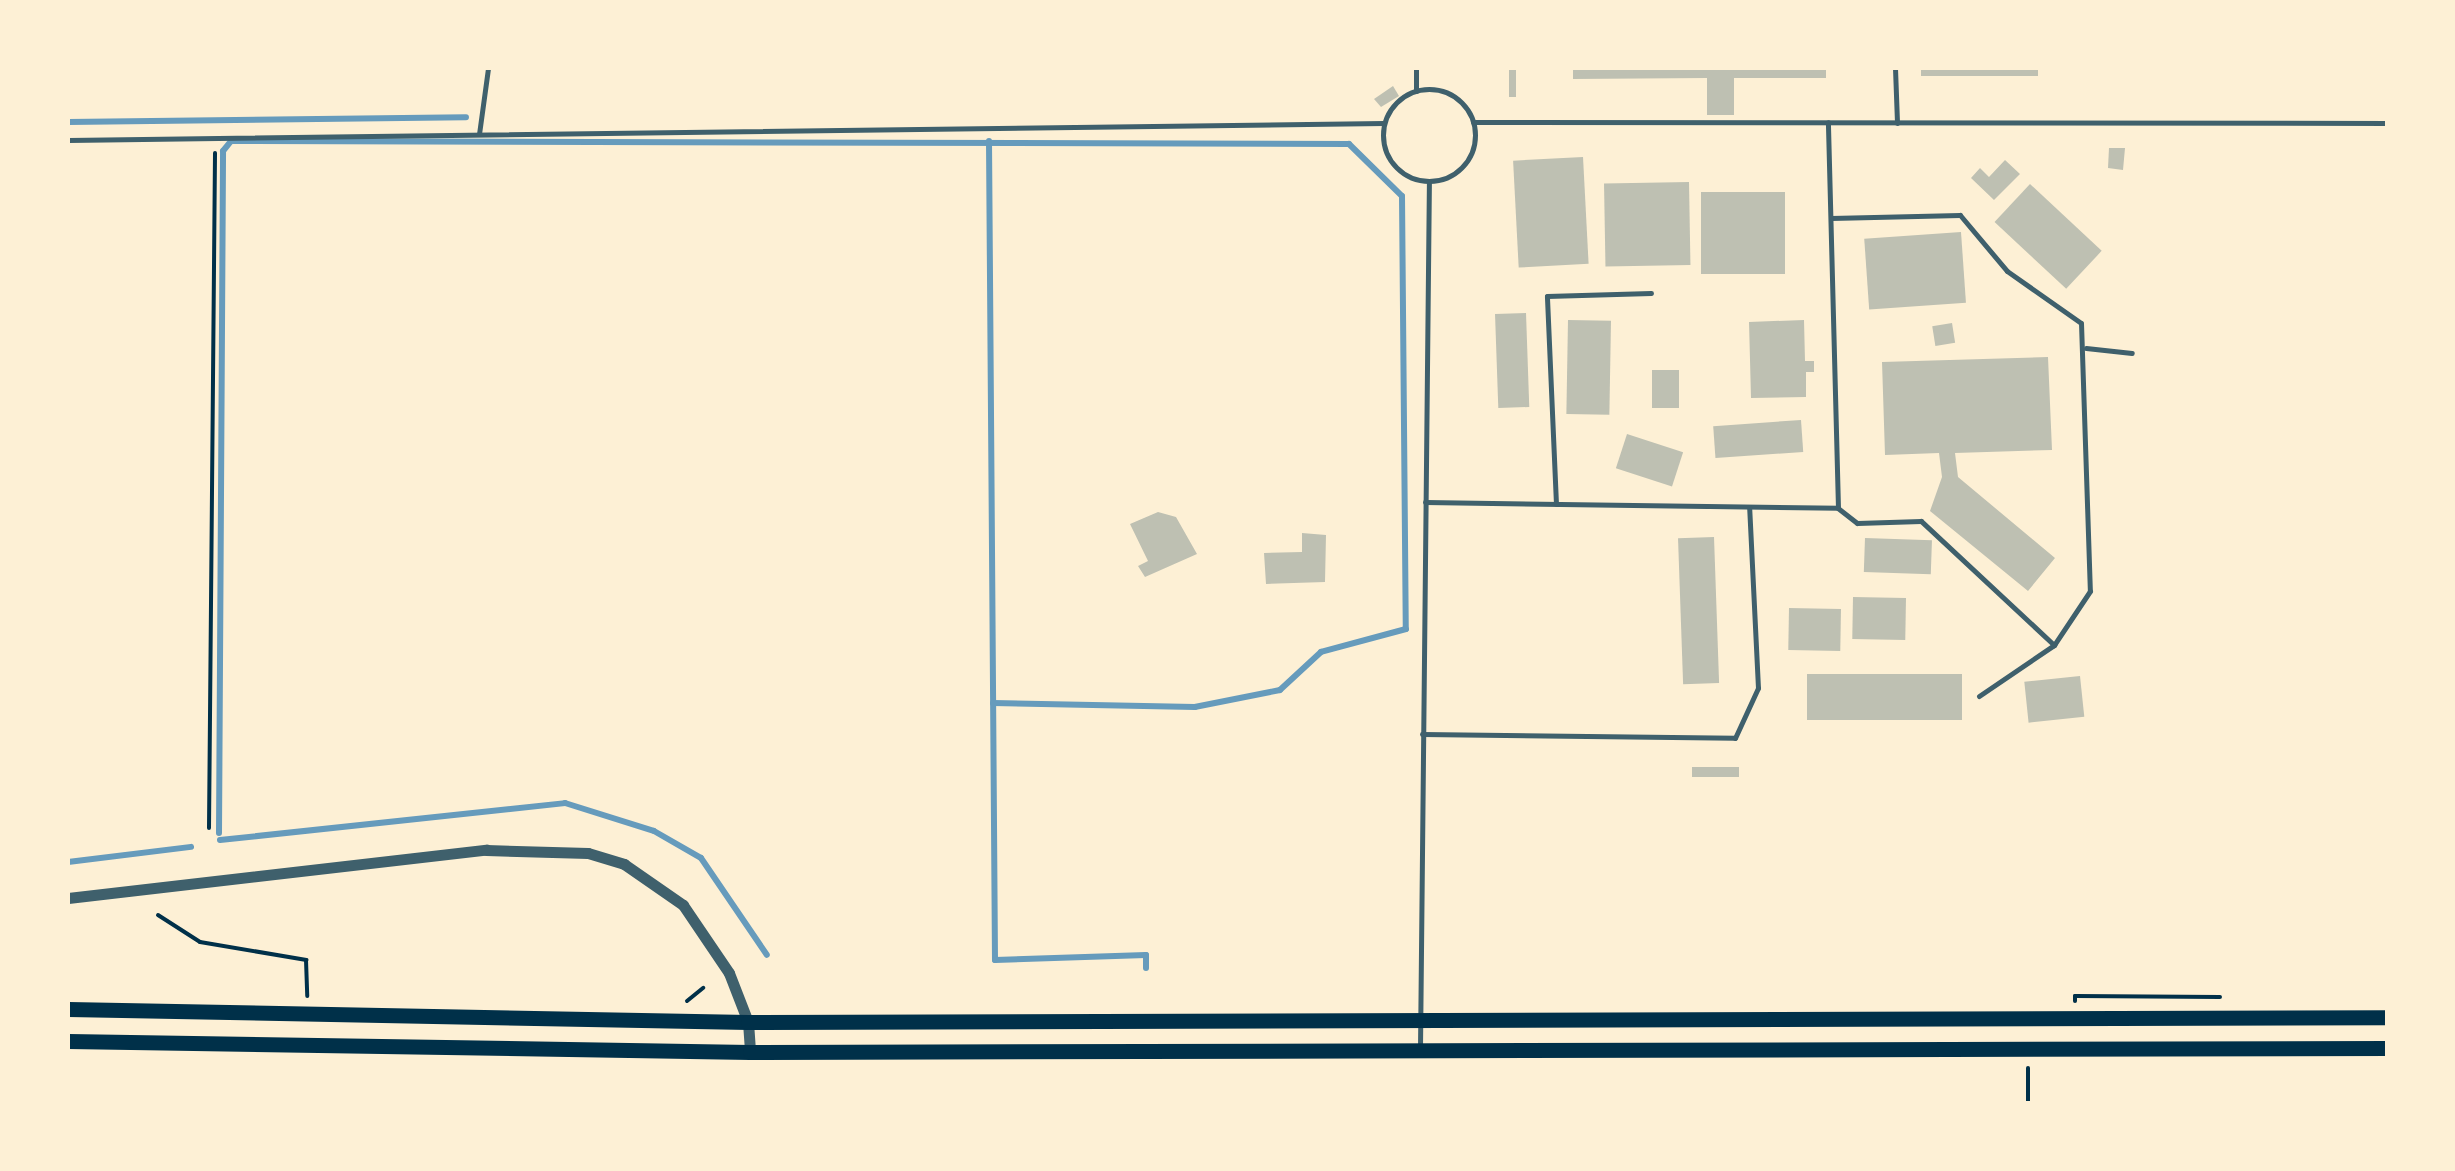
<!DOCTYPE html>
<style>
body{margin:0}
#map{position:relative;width:2455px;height:1171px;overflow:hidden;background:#fdf0d5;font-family:Montserrat,sans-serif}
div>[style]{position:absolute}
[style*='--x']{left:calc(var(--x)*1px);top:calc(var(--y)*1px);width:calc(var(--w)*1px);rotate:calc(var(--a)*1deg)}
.stream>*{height:6px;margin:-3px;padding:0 3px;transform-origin:3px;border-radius:3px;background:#669bbc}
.building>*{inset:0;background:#bec0b2;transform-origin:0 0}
.path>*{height:4px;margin:-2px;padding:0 2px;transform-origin:2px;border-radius:2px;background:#003049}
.service>*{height:5px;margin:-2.5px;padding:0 2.5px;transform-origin:2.5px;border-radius:2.5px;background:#3f606c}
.service>.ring{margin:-2.5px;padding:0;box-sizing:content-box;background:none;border:5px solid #3f606c;border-radius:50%}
.tertiary>*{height:11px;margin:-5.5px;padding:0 5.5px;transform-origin:5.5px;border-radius:5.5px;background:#3f606c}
.trunk>*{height:15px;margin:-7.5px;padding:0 7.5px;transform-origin:7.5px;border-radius:7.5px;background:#003049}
span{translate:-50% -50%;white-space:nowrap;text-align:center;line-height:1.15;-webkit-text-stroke:8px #fdf0d5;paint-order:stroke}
.frame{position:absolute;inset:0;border:70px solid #fdf0d5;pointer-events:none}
</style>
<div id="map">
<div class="stream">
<div style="--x:68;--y:122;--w:398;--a:-0.7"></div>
<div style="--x:989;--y:141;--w:819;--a:89.58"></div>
<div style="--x:995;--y:960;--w:151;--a:-1.9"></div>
<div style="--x:1146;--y:955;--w:13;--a:90"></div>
<div style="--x:219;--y:833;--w:682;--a:-89.66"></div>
<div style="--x:223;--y:151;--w:13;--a:-51"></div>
<div style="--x:231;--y:141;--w:1118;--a:0.15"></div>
<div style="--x:1349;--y:144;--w:74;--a:44.5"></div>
<div style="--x:1402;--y:196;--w:433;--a:89.5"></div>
<div style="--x:1406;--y:629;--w:88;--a:164.9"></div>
<div style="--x:1321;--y:652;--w:56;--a:137.2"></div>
<div style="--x:1280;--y:690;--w:87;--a:168.7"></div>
<div style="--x:1195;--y:707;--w:202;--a:-178.9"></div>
<div style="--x:220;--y:840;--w:347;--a:-6.1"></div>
<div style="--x:565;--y:803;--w:93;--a:17.5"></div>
<div style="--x:654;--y:831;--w:54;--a:29.9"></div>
<div style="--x:701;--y:858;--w:117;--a:55.8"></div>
<div style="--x:68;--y:862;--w:124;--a:-7"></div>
</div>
<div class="building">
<div style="left:1509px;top:68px;width:7px;height:29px"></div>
<div style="clip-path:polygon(1573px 68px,1826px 68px,1826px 78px,1734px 78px,1734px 115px,1707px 115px,1707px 78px,1573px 79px)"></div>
<div style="left:1921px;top:68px;width:117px;height:8px"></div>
<div style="clip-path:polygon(1393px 86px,1399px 96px,1381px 107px,1374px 99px)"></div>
<div style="clip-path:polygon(2109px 148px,2125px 148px,2123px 170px,2108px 168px)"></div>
<div style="left:1583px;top:157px;width:107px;height:70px;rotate:87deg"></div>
<div style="clip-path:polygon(2005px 160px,2020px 174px,1994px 200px,1971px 178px,1980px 168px,1989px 177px)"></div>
<div style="left:1689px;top:182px;width:83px;height:85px;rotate:89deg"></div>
<div style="left:2030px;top:184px;width:98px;height:52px;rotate:43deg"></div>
<div style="left:1701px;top:192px;width:84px;height:82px"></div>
<div style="left:1961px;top:232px;width:71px;height:97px;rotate:86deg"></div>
<div style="left:1526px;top:313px;width:94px;height:31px;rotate:88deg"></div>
<div style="left:1568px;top:320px;width:43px;height:94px;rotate:1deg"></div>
<div style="clip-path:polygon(1804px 320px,1805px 361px,1814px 361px,1814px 372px,1806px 372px,1806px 397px,1751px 398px,1749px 322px)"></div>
<div style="left:1952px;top:323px;width:20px;height:20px;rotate:81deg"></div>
<div style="clip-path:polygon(2048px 357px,2052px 450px,1955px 453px,1958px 477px,2055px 558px,2028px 591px,1930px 511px,1942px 477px,1939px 453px,1885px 455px,1882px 362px)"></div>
<div style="left:1652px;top:370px;width:27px;height:38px"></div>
<div style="left:1801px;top:420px;width:32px;height:88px;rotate:86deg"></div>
<div style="left:1627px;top:434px;width:59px;height:36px;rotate:18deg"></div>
<div style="clip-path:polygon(1158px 512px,1176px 517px,1197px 554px,1145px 577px,1138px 566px,1148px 561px,1130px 524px)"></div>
<div style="clip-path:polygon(1302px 533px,1326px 535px,1325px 582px,1266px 584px,1264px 553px,1302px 552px)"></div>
<div style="left:1714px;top:537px;width:146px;height:36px;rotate:88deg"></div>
<div style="left:1865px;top:538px;width:67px;height:34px;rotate:2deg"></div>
<div style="left:1853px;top:597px;width:53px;height:42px;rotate:1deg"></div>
<div style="left:1789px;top:608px;width:52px;height:42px;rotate:1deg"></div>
<div style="left:1962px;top:674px;width:46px;height:155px;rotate:90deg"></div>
<div style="left:2080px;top:676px;width:41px;height:56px;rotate:84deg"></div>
<div style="left:1692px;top:767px;width:47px;height:10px"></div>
</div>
<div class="path">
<div style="--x:209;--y:828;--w:675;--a:-89.49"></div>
<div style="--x:158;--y:915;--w:50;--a:32.7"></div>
<div style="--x:200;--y:942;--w:108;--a:9.6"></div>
<div style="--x:306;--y:960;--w:36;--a:88"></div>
<div style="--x:687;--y:1001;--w:21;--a:-39"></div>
<div style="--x:2075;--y:1001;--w:5;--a:-90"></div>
<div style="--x:2075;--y:996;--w:145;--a:0.4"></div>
<div style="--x:2028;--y:1104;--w:36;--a:-90"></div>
</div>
<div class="service">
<div style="--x:1895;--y:68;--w:55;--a:87.9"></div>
<div class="ring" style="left:1383px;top:89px;width:87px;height:87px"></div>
<div style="--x:1416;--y:91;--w:23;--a:-90"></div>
<div style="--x:1473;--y:122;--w:915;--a:0.06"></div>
<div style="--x:479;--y:134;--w:67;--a:-82.2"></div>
<div style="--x:68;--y:140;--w:1316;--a:-0.74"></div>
<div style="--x:1831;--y:218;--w:129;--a:-1.3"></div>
<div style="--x:1960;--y:215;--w:73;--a:50"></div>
<div style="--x:2007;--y:271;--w:90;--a:35.1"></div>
<div style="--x:2081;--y:323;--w:268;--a:88.1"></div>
<div style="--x:2090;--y:591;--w:65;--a:123.7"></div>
<div style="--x:2054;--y:645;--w:182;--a:-137"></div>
<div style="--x:1921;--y:521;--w:64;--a:178.2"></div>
<div style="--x:1857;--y:523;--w:24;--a:-142"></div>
<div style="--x:2086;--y:348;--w:46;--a:6.2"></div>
<div style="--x:1425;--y:502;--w:413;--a:0.8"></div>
<div style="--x:1838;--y:508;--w:386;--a:-91.5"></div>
<div style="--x:1556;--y:504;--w:208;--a:-92.5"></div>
<div style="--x:1547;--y:296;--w:104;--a:-1.7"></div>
<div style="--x:1979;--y:696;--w:91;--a:-34.2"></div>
<div style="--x:1422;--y:734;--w:313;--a:0.7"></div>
<div style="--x:1735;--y:738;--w:55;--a:-65.3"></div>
<div style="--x:1758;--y:688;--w:181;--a:-92.8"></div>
<div style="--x:1420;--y:1048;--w:867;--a:-89.41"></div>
</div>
<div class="tertiary">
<div style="--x:68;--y:898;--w:421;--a:-6.6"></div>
<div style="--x:486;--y:850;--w:102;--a:1.7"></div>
<div style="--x:588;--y:853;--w:38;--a:17"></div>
<div style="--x:624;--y:864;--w:72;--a:34.8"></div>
<div style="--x:683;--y:905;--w:82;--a:55.9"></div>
<div style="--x:729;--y:973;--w:53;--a:68.8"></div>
<div style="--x:748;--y:1022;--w:30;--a:86"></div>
</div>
<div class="trunk">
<div style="--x:68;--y:1009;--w:680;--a:1.1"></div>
<div style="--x:748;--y:1022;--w:1640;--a:-0.17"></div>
<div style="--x:68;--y:1041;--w:682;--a:0.92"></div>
<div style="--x:750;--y:1052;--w:1638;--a:-0.14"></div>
</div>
<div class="frame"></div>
</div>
